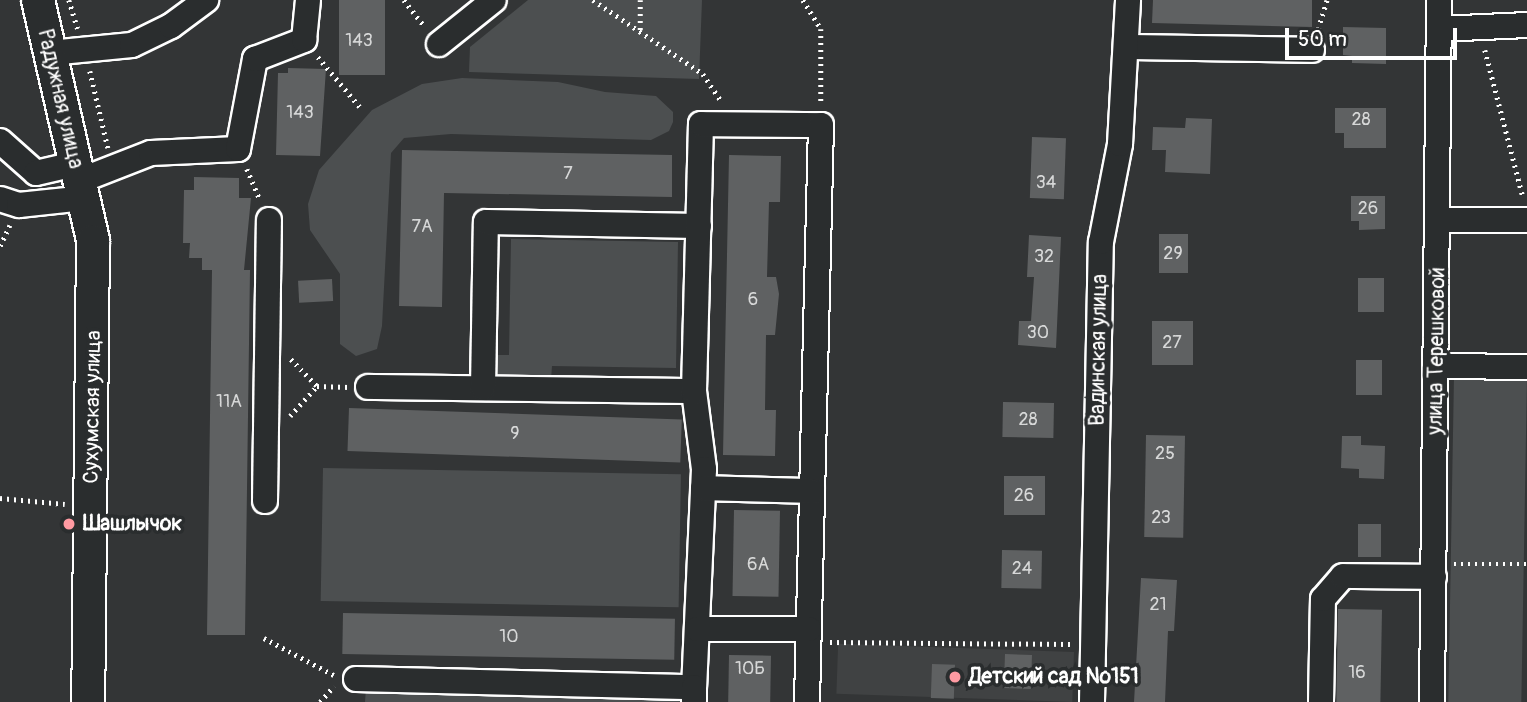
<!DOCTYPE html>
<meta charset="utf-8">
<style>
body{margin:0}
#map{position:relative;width:1527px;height:702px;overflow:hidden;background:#333536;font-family:Pangolin,sans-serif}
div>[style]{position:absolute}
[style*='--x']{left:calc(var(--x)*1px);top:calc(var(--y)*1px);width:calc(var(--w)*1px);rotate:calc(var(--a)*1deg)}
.built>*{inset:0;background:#404243;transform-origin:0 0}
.green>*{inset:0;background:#4c4f50;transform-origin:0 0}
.building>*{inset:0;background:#5f6162;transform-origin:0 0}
.path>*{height:4.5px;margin-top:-2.25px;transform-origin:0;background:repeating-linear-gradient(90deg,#fff 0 2px,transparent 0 7px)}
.roads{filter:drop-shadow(2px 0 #fff) drop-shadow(-2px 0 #fff) drop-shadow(0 2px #fff) drop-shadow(0 -2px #fff)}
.minor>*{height:24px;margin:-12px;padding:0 12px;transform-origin:12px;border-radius:12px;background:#2a2d2e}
.major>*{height:32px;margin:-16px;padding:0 16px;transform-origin:16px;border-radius:16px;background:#2a2d2e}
.dots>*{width:19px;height:19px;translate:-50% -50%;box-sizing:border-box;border:4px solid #2a2d2e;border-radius:50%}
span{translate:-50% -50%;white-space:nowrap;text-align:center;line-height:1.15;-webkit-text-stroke:7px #2a2d2e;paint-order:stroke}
.number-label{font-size:18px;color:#d7d8d8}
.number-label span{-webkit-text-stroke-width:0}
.street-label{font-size:21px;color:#fff}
.poi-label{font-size:21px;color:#fff;font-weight:700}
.left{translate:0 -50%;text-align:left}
.scale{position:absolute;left:1285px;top:28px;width:172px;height:32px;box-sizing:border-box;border:4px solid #fff;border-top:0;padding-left:9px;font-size:21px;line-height:24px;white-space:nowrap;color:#fff;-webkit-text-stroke:5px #2a2d2e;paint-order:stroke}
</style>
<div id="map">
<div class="built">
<div style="left:1074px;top:652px;width:50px;height:236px;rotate:92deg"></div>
</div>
<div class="green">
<div style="clip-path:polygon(528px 0,702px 0,699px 79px,469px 72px,470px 47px)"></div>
<div style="clip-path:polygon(462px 78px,558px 82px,605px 92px,656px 96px,673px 112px,673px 122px,669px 131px,651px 140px,451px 134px,404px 138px,391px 153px,382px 326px,377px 349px,356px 356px,340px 344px,340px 274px,310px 230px,308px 204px,319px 170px,372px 110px,422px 84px)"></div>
<div style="clip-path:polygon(511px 239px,678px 242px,676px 368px,552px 366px,551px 380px,494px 379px,494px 355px,509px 355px)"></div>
<div style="left:1454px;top:376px;width:73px;height:326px;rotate:1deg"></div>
<div style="left:323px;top:468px;width:358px;height:133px;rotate:1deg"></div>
<div style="clip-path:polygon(366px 688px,682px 697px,682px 702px,365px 702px)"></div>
</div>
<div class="building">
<div style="left:339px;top:0;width:46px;height:75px"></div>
<div style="clip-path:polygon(1153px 0,1312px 0,1312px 27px,1152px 23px)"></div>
<div style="clip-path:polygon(1343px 27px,1386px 28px,1386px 64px,1352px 63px,1352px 56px,1343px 55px)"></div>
<div style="clip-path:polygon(288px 68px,326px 69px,320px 156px,276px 155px,278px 73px,288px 73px)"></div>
<div style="clip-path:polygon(1335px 108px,1386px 108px,1386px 148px,1344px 148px,1344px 133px,1335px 133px)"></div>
<div style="clip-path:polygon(1186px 118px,1212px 119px,1210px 174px,1165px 172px,1166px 150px,1152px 150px,1153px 127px,1185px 128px)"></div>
<div style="left:1032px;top:137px;width:34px;height:61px;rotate:2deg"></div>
<div style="clip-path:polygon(402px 150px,672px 155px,672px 197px,444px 193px,442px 307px,399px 306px)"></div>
<div style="clip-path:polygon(729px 155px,781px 156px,780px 202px,769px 202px,767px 277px,776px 277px,779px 294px,775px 335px,766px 335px,765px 410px,776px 410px,775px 456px,723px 455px)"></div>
<div style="clip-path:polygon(194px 177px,239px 178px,239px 198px,251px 198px,244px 270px,250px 270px,245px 635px,207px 635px,212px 270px,202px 270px,202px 258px,189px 258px,190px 243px,183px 243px,184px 190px,194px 190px)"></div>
<div style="clip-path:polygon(1351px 196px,1385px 196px,1385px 229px,1359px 230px,1359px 221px,1351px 221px)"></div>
<div style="left:1159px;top:234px;width:29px;height:39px"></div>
<div style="clip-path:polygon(1029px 235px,1061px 237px,1056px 348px,1018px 345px,1019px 321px,1031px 321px,1034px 277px,1027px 277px)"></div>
<div style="left:1358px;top:278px;width:26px;height:34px"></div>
<div style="left:332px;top:279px;width:22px;height:34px;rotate:87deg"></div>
<div style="left:1152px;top:321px;width:41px;height:44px"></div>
<div style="left:1356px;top:360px;width:26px;height:35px"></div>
<div style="left:1003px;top:402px;width:51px;height:35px;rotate:1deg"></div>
<div style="left:349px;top:408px;width:333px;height:43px;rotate:2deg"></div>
<div style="left:1146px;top:435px;width:39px;height:102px;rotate:1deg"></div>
<div style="clip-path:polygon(1342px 436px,1361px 436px,1361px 445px,1385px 446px,1384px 479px,1359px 478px,1359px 469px,1341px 468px)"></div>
<div style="left:1004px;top:476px;width:41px;height:39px"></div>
<div style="left:734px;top:510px;width:46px;height:86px;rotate:1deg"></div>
<div style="left:1358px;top:524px;width:23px;height:33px"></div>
<div style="left:1002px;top:550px;width:40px;height:38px;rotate:1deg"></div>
<div style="clip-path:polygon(1141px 578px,1177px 580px,1174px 631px,1168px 631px,1165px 702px,1134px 702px)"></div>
<div style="left:1338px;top:609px;width:44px;height:93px;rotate:1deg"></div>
<div style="left:343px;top:613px;width:332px;height:41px;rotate:1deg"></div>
<div style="left:1005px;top:654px;width:27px;height:34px;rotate:2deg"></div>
<div style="left:729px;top:655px;width:42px;height:47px;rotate:1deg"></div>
<div style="left:932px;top:664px;width:23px;height:34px;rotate:2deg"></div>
</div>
<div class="path">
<div style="--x:69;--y:0;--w:30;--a:73"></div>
<div style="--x:404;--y:0;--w:34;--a:52"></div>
<div style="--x:593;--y:0;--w:133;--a:33.9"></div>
<div style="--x:703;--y:74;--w:32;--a:56"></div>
<div style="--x:803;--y:0;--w:34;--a:58"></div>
<div style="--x:821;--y:29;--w:74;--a:90"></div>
<div style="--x:1318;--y:29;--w:30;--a:-73"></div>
<div style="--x:640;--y:30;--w:30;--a:-90"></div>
<div style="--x:1485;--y:50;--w:152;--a:75.5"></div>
<div style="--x:318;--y:57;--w:65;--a:50"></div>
<div style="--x:90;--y:71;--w:79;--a:76.8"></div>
<div style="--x:247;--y:169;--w:34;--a:67"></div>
<div style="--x:0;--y:246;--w:23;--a:-65"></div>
<div style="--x:291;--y:359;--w:37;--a:46"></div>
<div style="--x:290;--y:416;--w:40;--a:-48"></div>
<div style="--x:317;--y:386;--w:32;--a:2"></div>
<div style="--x:0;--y:498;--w:65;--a:5.3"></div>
<div style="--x:1454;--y:564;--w:73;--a:0"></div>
<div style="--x:264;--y:638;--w:79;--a:27.9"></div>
<div style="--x:830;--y:642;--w:240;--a:0.5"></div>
<div style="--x:320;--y:702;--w:21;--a:-49"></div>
</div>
<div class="roads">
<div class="minor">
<div style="--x:1439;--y:29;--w:88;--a:-2.6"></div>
<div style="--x:439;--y:44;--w:70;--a:-38.7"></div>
<div style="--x:1127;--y:47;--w:185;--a:0.9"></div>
<div style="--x:50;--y:53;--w:82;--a:-5.6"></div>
<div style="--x:132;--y:45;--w:43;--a:-26"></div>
<div style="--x:171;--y:26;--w:44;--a:-36.6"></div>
<div style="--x:0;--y:141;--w:48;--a:41.6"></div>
<div style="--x:36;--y:173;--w:40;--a:-13"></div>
<div style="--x:79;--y:181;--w:77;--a:-21.3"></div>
<div style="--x:151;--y:153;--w:87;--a:-2.6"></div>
<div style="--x:238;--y:149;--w:92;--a:-79.3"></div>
<div style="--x:255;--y:59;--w:53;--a:-21.2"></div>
<div style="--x:304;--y:40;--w:40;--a:-84.3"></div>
<div style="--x:0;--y:199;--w:20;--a:18"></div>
<div style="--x:19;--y:205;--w:65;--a:-6.1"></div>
<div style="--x:1439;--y:220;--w:88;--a:0"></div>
<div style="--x:1437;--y:366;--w:90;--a:0.6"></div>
<div style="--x:368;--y:387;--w:326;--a:0.7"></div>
<div style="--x:694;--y:391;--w:79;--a:82.7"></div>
<div style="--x:704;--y:469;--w:218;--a:92.6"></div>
<div style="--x:483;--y:388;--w:166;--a:-89"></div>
<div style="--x:486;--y:222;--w:213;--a:1.1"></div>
<div style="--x:694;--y:391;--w:267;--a:-88.5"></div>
<div style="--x:701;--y:124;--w:120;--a:0.5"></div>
<div style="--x:821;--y:125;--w:577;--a:91.39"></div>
<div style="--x:703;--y:488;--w:109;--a:1.6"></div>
<div style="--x:265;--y:501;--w:281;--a:-89.2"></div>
<div style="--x:697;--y:629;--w:112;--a:0"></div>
<div style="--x:356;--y:679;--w:338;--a:1.4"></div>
<div style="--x:694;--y:687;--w:14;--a:90"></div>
<div style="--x:1092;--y:702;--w:460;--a:-88.9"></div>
<div style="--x:1101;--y:242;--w:100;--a:-79"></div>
<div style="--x:1120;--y:144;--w:144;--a:-86.8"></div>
<div style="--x:1321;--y:702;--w:103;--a:-88.9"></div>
<div style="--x:1323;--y:599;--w:30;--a:-49"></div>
<div style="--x:1343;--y:576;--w:91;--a:0.6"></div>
<div style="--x:1432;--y:702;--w:702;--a:-89.43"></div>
</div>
<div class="major">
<div style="--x:38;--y:0;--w:247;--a:77.1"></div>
<div style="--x:93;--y:241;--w:461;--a:90.6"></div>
</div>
</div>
<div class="dots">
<div style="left:69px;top:524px;background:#ff9aa2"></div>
<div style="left:955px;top:677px;background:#ff9aa2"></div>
</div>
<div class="number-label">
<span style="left:359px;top:41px">143</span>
<span style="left:300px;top:113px">143</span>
<span style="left:1361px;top:120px">28</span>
<span style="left:568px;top:174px">7</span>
<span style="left:1046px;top:183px">34</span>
<span style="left:1368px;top:209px">26</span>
<span style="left:422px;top:227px">7А</span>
<span style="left:1173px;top:254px">29</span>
<span style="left:1044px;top:257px">32</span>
<span style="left:753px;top:300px">6</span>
<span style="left:1038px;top:333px">30</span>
<span style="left:1172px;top:343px">27</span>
<span style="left:229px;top:402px">11А</span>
<span style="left:1028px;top:420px">28</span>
<span style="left:515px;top:434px">9</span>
<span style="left:1165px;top:454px">25</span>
<span style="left:1024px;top:496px">26</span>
<span style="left:1161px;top:518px">23</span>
<span style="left:758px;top:565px">6А</span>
<span style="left:1022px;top:569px">24</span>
<span style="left:1158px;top:605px">21</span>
<span style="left:509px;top:637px">10</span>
<span style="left:750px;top:669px">10Б</span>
<span style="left:1357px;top:673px">16</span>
</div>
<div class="street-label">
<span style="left:60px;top:99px;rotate:77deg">Радужная улица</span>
<span style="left:1099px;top:350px;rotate:-89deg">Вадинская улица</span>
<span style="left:1437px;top:351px;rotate:-89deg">улица Терешковой</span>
<span style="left:93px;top:407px;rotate:-89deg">Сухумская улица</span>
</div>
<div class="poi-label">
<span class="left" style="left:83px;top:524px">Шашлычок</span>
<span class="left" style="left:969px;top:677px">Детский сад №151</span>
</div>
<div class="scale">50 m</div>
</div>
